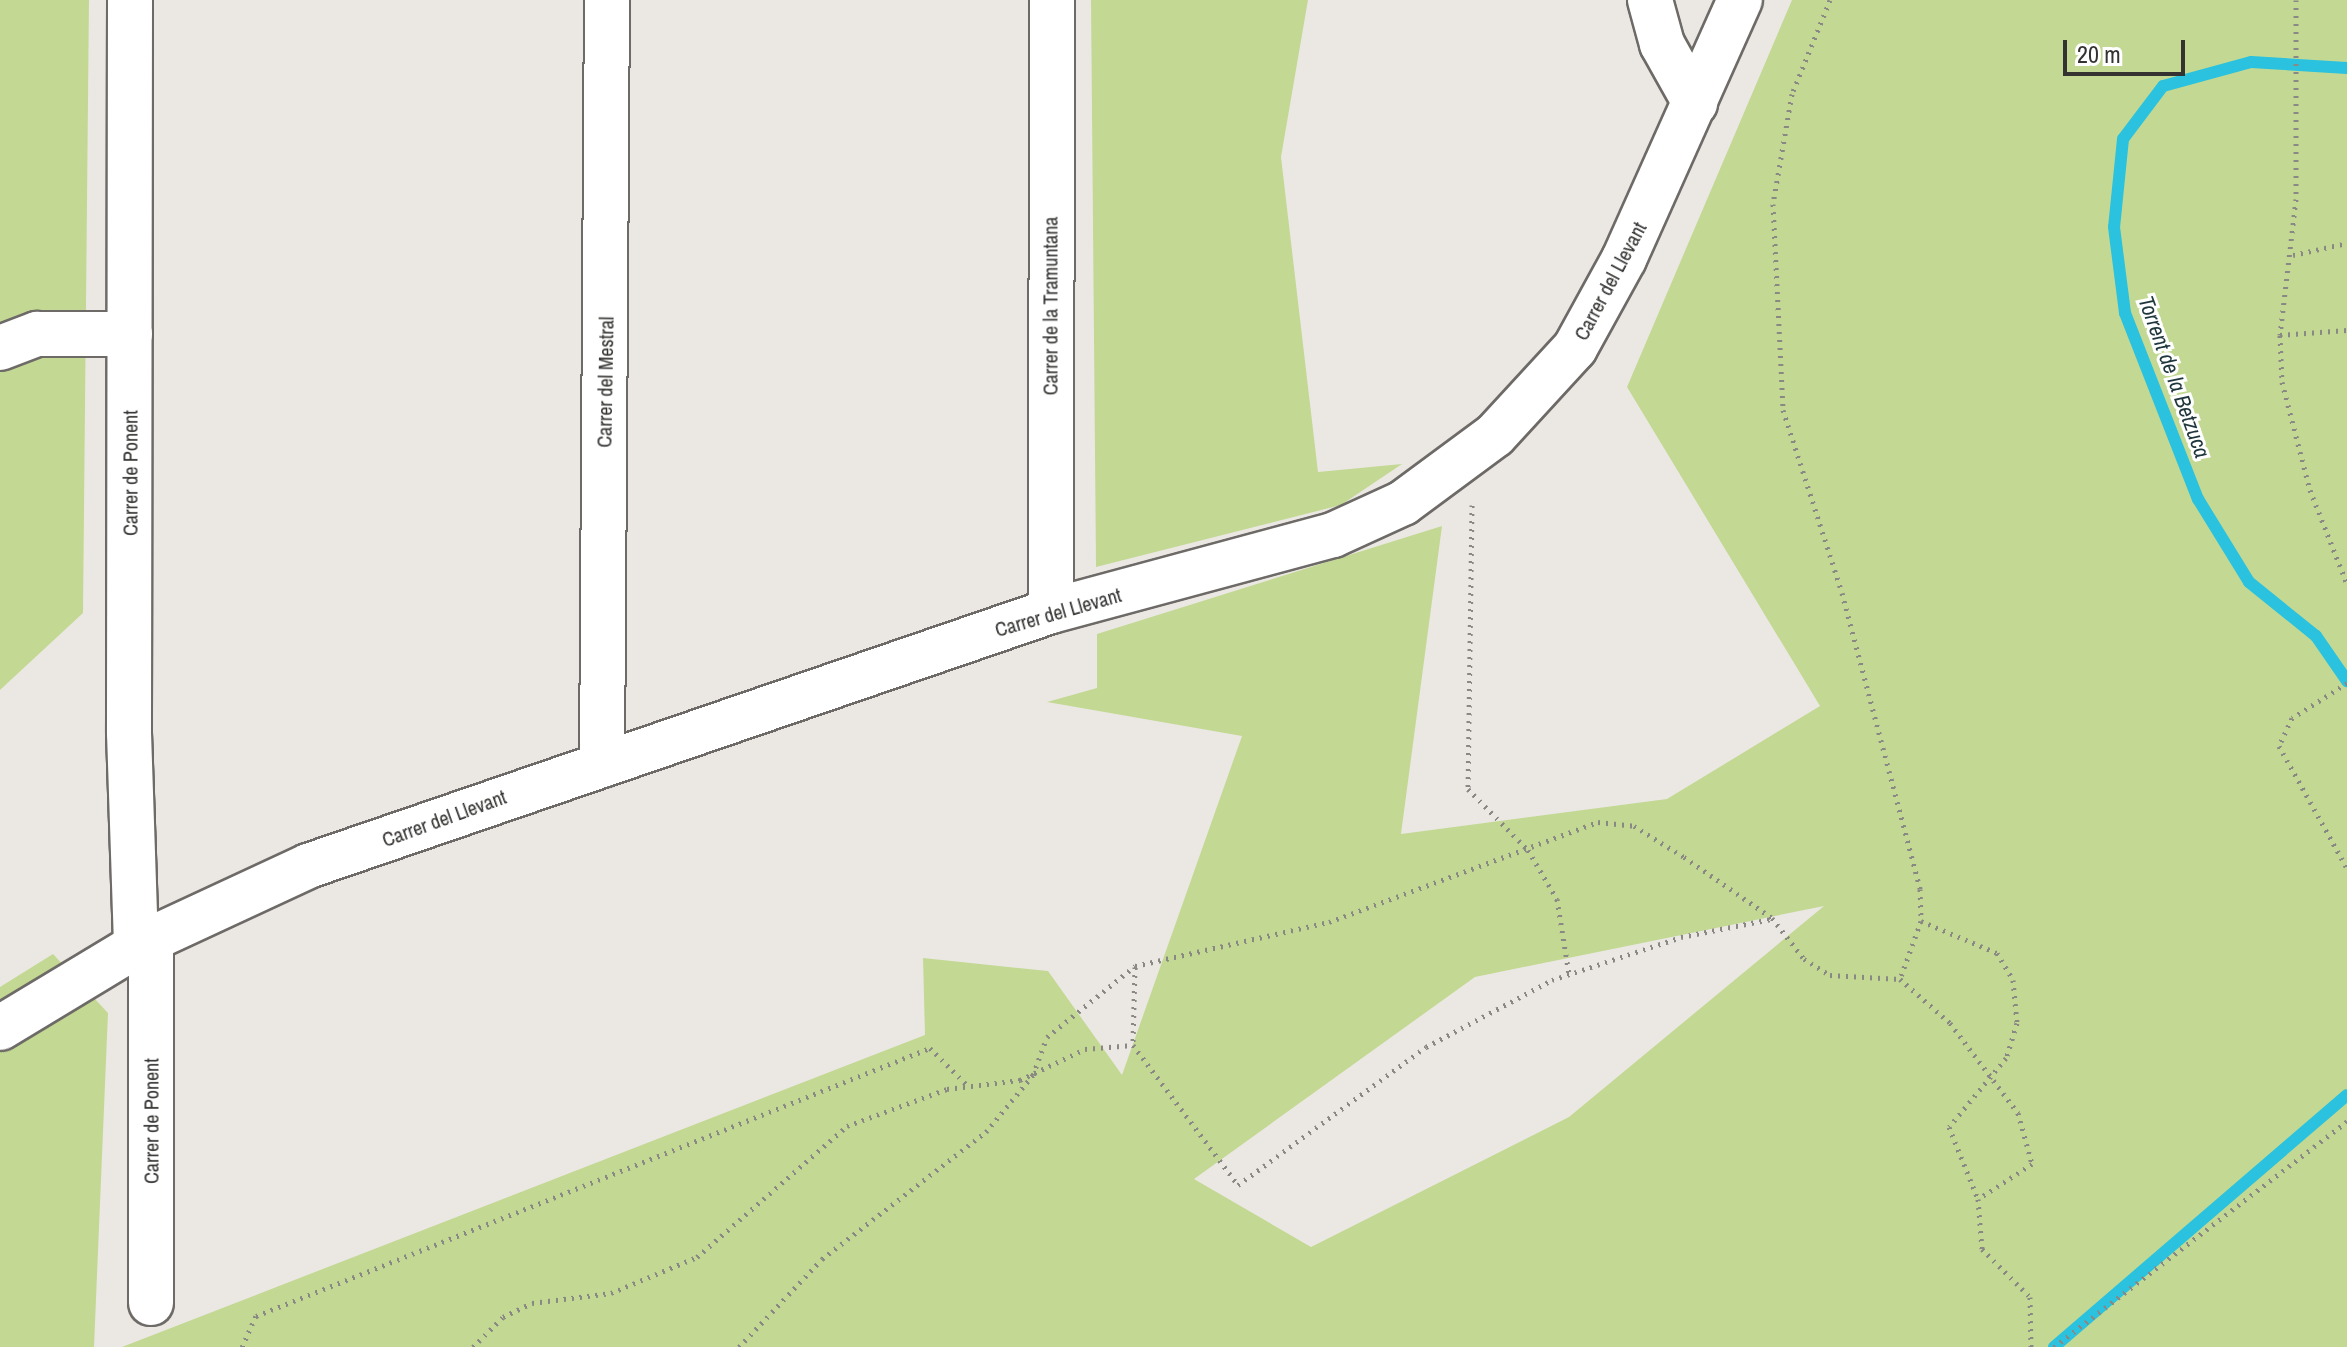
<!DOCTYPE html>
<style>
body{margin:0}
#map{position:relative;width:2347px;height:1347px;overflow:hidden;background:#ebe8e4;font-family:"Archivo Narrow",sans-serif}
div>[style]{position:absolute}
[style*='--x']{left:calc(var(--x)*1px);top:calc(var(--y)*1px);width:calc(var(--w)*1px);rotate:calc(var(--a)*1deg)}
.green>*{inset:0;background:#c3d993}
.stream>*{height:12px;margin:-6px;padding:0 6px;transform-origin:6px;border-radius:6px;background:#2ac2de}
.path>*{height:5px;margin-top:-2.5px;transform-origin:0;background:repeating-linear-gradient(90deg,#8a8885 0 2px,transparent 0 8px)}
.roads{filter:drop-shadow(2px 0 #6d6a67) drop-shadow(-2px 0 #6d6a67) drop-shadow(0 2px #6d6a67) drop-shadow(0 -2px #6d6a67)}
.minor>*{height:44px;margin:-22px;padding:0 22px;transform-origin:22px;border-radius:22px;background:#fff}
span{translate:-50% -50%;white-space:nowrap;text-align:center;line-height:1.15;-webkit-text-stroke:6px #fff;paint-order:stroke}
.street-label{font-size:20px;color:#343331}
.water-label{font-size:22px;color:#1f363c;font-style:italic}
.scale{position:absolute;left:2063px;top:40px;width:122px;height:36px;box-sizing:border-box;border:4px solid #343331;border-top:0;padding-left:10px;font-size:24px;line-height:28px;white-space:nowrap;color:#343331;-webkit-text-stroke:6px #fff;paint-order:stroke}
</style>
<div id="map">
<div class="green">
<div style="clip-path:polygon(0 0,89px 0,83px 613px,0 690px)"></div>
<div style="clip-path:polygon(1091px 0,1308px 0,1281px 157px,1318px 472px,1402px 464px,1341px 505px,1096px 567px)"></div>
<div style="clip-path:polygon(evenodd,1792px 0,2347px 0,2347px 1347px,122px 1347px,925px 1035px,923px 958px,1048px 971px,1122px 1075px,1242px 736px,1047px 702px,1097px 688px,1097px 634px,1442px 526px,1401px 834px,1667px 799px,1820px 706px,1627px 387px,1792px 0,1824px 906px,1569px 1117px,1311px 1247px,1194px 1179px,1475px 977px,1824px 906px)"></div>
<div style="clip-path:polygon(53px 954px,108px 1013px,94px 1347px,0 1347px,0 987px)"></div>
</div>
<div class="stream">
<div style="--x:2347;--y:68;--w:96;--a:-176.4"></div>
<div style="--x:2251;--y:62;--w:91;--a:164.7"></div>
<div style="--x:2163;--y:86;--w:66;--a:127"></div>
<div style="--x:2123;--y:139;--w:88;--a:95.8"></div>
<div style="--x:2114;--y:227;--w:87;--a:82.7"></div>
<div style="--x:2125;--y:313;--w:200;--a:68.6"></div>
<div style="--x:2198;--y:499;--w:97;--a:58.4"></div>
<div style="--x:2249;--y:582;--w:86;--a:38.9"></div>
<div style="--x:2316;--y:636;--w:55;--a:55.4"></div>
<div style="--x:2054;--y:1347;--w:386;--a:-40.7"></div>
</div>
<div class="path">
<div style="--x:1830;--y:0;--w:101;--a:112"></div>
<div style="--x:1792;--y:94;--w:112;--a:99.8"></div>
<div style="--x:1773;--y:204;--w:206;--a:87.2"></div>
<div style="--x:1783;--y:410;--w:192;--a:72.1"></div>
<div style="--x:1842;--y:593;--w:306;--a:75.2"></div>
<div style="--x:1920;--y:889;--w:32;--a:88"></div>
<div style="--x:1921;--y:921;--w:62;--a:109.9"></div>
<div style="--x:2296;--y:0;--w:199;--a:90"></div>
<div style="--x:2296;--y:199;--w:137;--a:96.7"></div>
<div style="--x:2280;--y:335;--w:47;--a:87.6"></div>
<div style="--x:2282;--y:382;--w:112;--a:75.5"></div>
<div style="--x:2310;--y:490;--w:101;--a:68.5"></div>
<div style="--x:2293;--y:255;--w:55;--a:-12.5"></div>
<div style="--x:2280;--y:335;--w:67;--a:-4.3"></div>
<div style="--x:1472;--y:505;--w:284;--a:90.8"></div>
<div style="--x:1468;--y:789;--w:86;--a:45.5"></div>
<div style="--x:1528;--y:850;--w:57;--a:59.4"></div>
<div style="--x:1557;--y:899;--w:76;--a:80.9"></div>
<div style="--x:2347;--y:683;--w:65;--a:147.5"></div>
<div style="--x:2292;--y:718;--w:31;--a:115"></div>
<div style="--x:2279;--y:746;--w:140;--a:60.9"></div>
<div style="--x:1921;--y:921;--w:82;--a:22.8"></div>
<div style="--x:1997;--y:953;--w:31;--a:59"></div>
<div style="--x:2013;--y:980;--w:43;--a:84.7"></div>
<div style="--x:2017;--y:1023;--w:37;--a:107"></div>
<div style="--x:2006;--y:1058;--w:89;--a:129.6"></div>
<div style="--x:1949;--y:1127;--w:78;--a:68.1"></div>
<div style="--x:1978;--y:1199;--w:50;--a:85.4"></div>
<div style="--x:1982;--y:1249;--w:68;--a:45"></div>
<div style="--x:2030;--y:1297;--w:50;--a:88.9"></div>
<div style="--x:1135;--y:967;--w:78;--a:91.5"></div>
<div style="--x:1133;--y:1045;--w:175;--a:53.1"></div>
<div style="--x:1238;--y:1185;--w:233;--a:-36.3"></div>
<div style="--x:1426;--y:1047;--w:143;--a:-28"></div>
<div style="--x:1552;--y:980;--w:136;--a:-18.4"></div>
<div style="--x:1681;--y:937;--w:92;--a:-11.3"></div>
<div style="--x:242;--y:1347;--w:34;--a:-66"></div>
<div style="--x:256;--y:1316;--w:725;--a:-21.68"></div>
<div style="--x:930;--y:1048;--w:52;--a:45"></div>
<div style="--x:473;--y:1347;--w:42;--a:-45"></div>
<div style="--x:503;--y:1317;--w:32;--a:-26"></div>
<div style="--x:532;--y:1303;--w:80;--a:-7.2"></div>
<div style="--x:611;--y:1293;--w:93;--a:-22.7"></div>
<div style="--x:697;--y:1257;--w:199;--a:-41.1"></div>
<div style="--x:847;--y:1126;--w:107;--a:-20.3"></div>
<div style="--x:947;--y:1089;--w:74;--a:-7"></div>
<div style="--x:1020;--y:1080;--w:72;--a:-25.5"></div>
<div style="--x:1085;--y:1049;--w:48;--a:-4.8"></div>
<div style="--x:739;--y:1347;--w:121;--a:-46.7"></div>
<div style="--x:822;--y:1259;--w:207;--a:-37.8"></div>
<div style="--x:986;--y:1132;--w:74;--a:-50.5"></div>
<div style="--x:1033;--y:1075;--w:40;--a:-69.8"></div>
<div style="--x:1047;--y:1037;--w:113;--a:-38.9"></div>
<div style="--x:1135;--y:966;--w:199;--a:-12.8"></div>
<div style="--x:1329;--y:922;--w:287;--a:-20.4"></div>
<div style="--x:1598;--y:822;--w:36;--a:6"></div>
<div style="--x:1634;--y:826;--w:59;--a:31.8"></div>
<div style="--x:1684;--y:857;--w:107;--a:34.7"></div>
<div style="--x:1772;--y:918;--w:52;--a:52"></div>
<div style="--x:1804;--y:959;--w:31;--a:32"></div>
<div style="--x:1830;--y:975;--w:70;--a:3.3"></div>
<div style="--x:1900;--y:979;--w:67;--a:41.3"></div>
<div style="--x:1950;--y:1023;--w:113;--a:52.9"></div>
<div style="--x:2018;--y:1113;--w:53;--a:74.6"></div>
<div style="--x:2032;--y:1164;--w:64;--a:147.1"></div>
<div style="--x:2054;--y:1347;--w:370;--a:-37.6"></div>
</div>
<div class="roads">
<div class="minor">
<div style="--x:130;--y:0;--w:733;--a:90.08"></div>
<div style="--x:129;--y:733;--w:213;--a:88.1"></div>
<div style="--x:1650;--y:0;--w:46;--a:74.7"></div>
<div style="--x:1662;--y:44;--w:68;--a:60.8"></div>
<div style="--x:0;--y:348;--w:40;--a:-21"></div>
<div style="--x:37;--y:334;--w:93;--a:0"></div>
<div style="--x:1051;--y:611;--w:611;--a:-89.91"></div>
<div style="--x:602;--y:765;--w:765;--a:-89.63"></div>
<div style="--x:0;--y:1028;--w:159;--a:-31.1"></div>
<div style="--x:136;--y:946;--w:190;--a:-24.9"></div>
<div style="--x:308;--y:866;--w:786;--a:-18.94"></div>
<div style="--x:1051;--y:611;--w:292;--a:-15.1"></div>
<div style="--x:1333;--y:535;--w:77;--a:-24.6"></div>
<div style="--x:1403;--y:503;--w:114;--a:-36.5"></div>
<div style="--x:1495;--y:435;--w:118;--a:-47.4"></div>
<div style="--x:1575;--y:348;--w:102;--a:-61.2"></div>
<div style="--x:1624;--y:259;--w:284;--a:-65.9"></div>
<div style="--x:151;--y:1303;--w:364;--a:-90"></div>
</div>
</div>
<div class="street-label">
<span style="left:1610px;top:281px;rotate:-62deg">Carrer del Llevant</span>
<span style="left:1050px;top:306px;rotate:-90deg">Carrer de la Tramuntana</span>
<span style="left:605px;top:382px;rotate:-89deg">Carrer del Mestral</span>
<span style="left:130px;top:473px;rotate:-90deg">Carrer de Ponent</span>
<span style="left:1058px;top:612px;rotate:-16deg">Carrer del Llevant</span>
<span style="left:444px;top:818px;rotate:-20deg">Carrer del Llevant</span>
<span style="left:151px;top:1121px;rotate:-90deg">Carrer de Ponent</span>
</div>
<div class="water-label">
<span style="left:2174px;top:377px;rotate:70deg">Torrent de la Betzuca</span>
</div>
<div class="scale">20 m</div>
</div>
